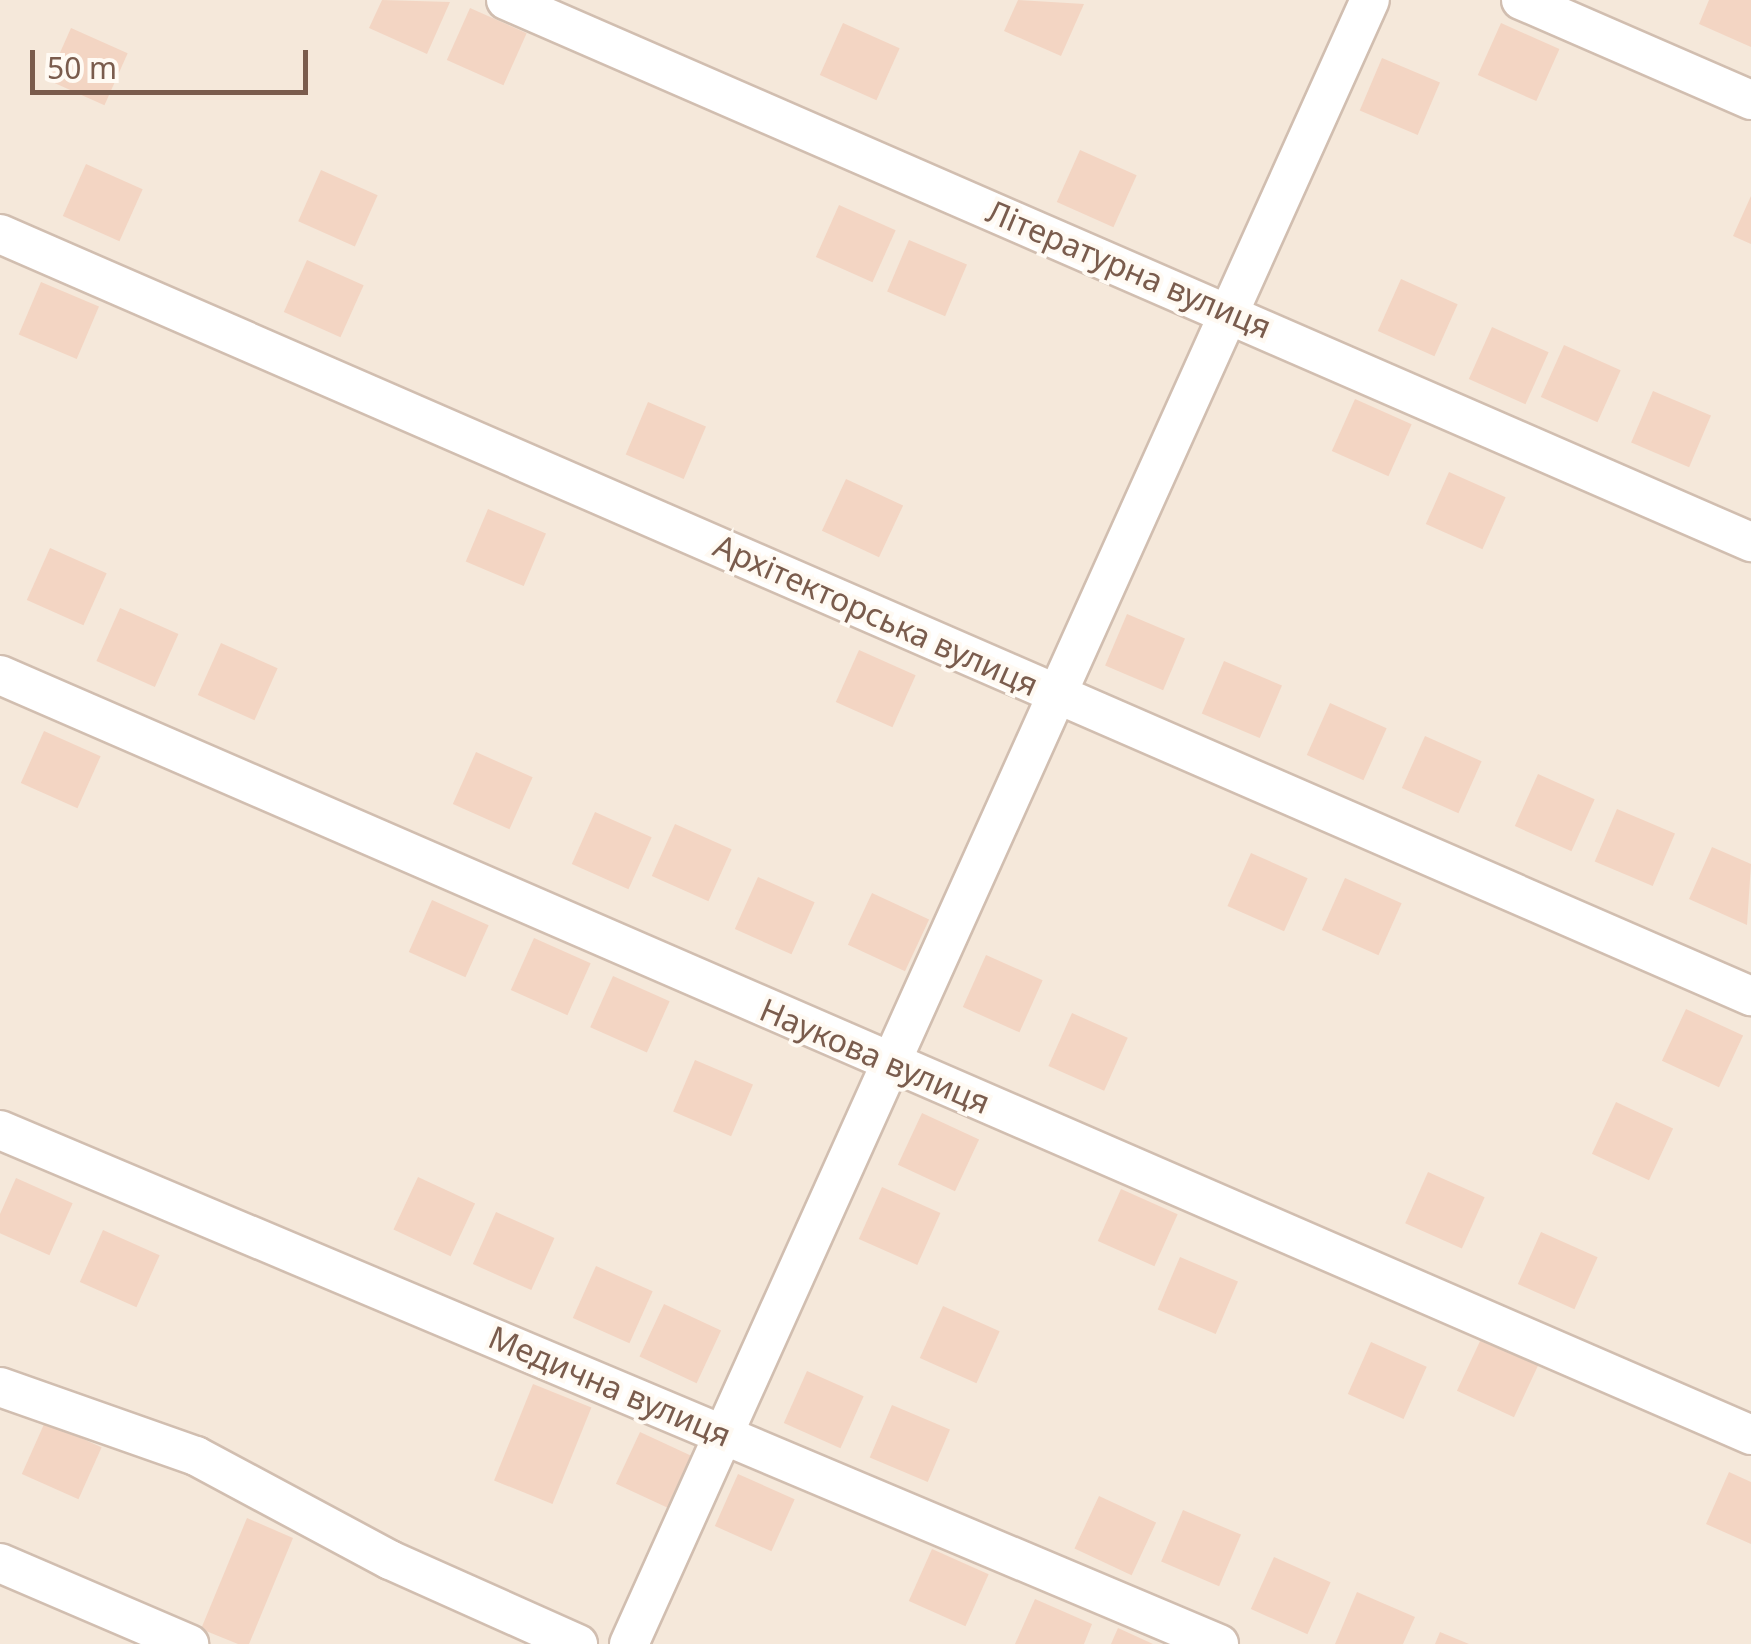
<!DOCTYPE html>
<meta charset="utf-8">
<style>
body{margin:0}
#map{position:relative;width:1751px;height:1644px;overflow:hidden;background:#fdf6ec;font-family:"Noto Sans",sans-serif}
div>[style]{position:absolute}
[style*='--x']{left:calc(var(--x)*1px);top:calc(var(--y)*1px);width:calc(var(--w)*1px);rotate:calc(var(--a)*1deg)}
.residential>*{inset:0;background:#f5e8da;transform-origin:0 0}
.building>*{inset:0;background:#f3d5c3;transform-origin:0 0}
.roads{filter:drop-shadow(2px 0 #d1beb0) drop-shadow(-2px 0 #d1beb0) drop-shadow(0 2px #d1beb0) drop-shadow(0 -2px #d1beb0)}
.minor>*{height:38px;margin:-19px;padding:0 19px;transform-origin:19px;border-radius:19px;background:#fff}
span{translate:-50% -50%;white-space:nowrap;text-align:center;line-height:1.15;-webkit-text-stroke:8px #fffaf3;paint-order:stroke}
.street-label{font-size:32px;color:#7a5c4d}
.scale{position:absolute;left:30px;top:50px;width:278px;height:45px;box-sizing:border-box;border:5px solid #7a5c4d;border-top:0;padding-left:12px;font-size:30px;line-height:35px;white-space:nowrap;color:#7a5c4d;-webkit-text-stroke:8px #fffaf3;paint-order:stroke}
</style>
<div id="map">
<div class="residential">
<div style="left:0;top:0;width:1751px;height:1644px"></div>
</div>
<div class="building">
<div style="clip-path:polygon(382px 0,450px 2px,427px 54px,369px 28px)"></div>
<div style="clip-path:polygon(1018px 0,1084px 4px,1061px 56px,1004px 31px)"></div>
<div style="clip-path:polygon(1709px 0,1751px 0,1751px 47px,1699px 24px)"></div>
<div style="left:470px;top:8px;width:62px;height:57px;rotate:24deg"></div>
<div style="left:843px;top:23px;width:62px;height:57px;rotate:24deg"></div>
<div style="left:1501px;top:23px;width:64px;height:57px;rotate:24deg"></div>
<div style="left:71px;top:28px;width:62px;height:57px;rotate:24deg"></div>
<div style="left:1382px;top:58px;width:63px;height:57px;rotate:23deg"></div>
<div style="left:1080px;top:150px;width:62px;height:57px;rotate:24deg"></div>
<div style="left:86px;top:164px;width:62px;height:57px;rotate:24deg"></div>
<div style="left:321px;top:170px;width:62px;height:56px;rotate:24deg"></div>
<div style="clip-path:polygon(1751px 196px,1751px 244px,1733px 236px)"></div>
<div style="left:839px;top:205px;width:62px;height:57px;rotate:24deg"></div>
<div style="left:909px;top:240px;width:63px;height:56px;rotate:23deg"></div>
<div style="left:307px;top:260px;width:62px;height:57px;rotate:24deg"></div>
<div style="left:1401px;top:279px;width:62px;height:57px;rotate:24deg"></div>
<div style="left:41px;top:282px;width:63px;height:57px;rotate:23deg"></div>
<div style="left:1492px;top:327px;width:62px;height:57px;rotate:24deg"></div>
<div style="left:1564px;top:345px;width:62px;height:57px;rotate:24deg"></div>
<div style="left:1653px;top:391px;width:63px;height:56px;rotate:23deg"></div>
<div style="left:1355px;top:399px;width:62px;height:57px;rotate:24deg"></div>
<div style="left:648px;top:402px;width:63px;height:57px;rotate:23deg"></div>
<div style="left:1449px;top:472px;width:62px;height:57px;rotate:24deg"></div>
<div style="left:846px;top:479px;width:63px;height:57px;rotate:25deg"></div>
<div style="left:488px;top:509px;width:63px;height:57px;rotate:23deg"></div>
<div style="left:50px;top:548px;width:62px;height:57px;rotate:24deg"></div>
<div style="left:120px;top:608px;width:64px;height:58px;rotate:24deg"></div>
<div style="left:1127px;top:614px;width:63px;height:56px;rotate:23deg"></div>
<div style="left:221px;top:643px;width:62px;height:57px;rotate:24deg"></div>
<div style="left:859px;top:650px;width:62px;height:57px;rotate:24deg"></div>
<div style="left:1224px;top:661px;width:63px;height:57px;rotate:23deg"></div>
<div style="left:1330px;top:703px;width:62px;height:57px;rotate:24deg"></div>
<div style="left:44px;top:731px;width:62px;height:57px;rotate:24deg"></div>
<div style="left:1425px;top:736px;width:62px;height:57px;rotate:24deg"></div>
<div style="left:476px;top:752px;width:62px;height:57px;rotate:24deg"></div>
<div style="left:1538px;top:774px;width:62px;height:57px;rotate:24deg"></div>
<div style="left:1617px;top:809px;width:63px;height:57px;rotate:23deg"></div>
<div style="left:595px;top:812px;width:62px;height:57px;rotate:24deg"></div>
<div style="left:675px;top:824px;width:62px;height:57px;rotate:24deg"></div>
<div style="clip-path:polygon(1712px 847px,1751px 864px,1747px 925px,1689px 899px)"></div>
<div style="left:1251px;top:853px;width:62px;height:58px;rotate:24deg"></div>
<div style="left:758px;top:877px;width:62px;height:57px;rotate:24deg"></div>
<div style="left:1345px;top:878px;width:62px;height:57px;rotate:24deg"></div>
<div style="left:872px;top:893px;width:63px;height:57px;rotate:25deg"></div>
<div style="left:432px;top:900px;width:62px;height:57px;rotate:24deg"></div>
<div style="left:534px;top:938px;width:62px;height:57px;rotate:24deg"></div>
<div style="left:986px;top:955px;width:62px;height:57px;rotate:24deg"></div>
<div style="left:613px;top:976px;width:62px;height:56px;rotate:24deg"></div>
<div style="left:1686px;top:1009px;width:63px;height:57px;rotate:25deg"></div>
<div style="left:1072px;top:1013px;width:61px;height:58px;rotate:24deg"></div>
<div style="left:695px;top:1060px;width:63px;height:56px;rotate:23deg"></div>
<div style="left:1616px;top:1102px;width:63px;height:57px;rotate:25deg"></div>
<div style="left:922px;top:1113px;width:63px;height:57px;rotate:25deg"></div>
<div style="left:1428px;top:1172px;width:62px;height:56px;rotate:24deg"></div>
<div style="left:418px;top:1177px;width:63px;height:58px;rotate:25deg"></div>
<div style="left:16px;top:1178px;width:62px;height:57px;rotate:24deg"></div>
<div style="left:882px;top:1187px;width:64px;height:57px;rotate:24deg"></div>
<div style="left:1121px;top:1189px;width:62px;height:57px;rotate:24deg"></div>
<div style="left:496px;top:1212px;width:64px;height:57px;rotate:24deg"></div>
<div style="left:103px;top:1230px;width:62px;height:57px;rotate:24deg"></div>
<div style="left:1541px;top:1232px;width:62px;height:57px;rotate:24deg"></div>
<div style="left:1180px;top:1257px;width:63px;height:57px;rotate:23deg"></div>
<div style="left:596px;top:1266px;width:62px;height:57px;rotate:24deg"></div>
<div style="left:664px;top:1304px;width:63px;height:58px;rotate:25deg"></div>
<div style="left:943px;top:1306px;width:62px;height:57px;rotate:24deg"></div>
<div style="left:1481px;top:1339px;width:63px;height:57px;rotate:25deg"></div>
<div style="left:1371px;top:1342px;width:61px;height:57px;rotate:24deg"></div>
<div style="left:807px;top:1371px;width:62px;height:57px;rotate:24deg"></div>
<div style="left:533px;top:1384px;width:63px;height:104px;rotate:22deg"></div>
<div style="left:892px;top:1405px;width:63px;height:57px;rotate:23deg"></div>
<div style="left:45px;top:1422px;width:62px;height:57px;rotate:24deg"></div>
<div style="left:640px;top:1432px;width:63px;height:57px;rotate:25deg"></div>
<div style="clip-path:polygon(1729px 1472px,1751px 1482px,1751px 1544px,1706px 1524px)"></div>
<div style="left:738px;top:1474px;width:62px;height:57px;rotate:24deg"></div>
<div style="left:1099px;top:1496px;width:63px;height:58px;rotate:25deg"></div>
<div style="left:1183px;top:1510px;width:63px;height:56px;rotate:23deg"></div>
<div style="clip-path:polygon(247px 1518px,293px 1538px,249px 1644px,238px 1644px,201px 1629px)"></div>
<div style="left:932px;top:1549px;width:62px;height:57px;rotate:24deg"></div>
<div style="left:1274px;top:1557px;width:62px;height:57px;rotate:24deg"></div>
<div style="clip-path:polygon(1357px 1592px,1415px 1617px,1403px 1644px,1335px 1644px)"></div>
<div style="clip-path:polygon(1035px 1599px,1092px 1624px,1084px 1644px,1015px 1644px)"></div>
<div style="clip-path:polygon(1118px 1628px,1153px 1644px,1111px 1644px)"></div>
<div style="clip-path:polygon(1440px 1632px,1469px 1644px,1435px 1644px)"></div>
</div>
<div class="roads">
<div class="minor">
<div style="--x:506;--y:0;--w:1358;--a:23.53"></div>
<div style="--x:1521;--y:0;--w:251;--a:23.5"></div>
<div style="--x:0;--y:234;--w:1910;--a:23.52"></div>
<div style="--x:0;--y:675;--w:1909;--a:23.46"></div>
<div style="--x:0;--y:1130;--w:1323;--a:22.86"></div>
<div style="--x:0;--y:1387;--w:208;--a:19.4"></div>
<div style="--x:196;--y:1456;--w:220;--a:28.2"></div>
<div style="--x:390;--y:1560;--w:206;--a:24.1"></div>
<div style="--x:0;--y:1563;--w:206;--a:23.2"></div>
<div style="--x:629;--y:1644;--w:1803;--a:-65.74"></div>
</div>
</div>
<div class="street-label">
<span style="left:1129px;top:269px;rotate:23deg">Літературна вулиця</span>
<span style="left:876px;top:615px;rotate:24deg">Архітекторська вулиця</span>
<span style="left:875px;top:1056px;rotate:23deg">Наукова вулиця</span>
<span style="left:610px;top:1386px;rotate:23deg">Медична вулиця</span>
</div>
<div class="scale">50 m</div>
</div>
